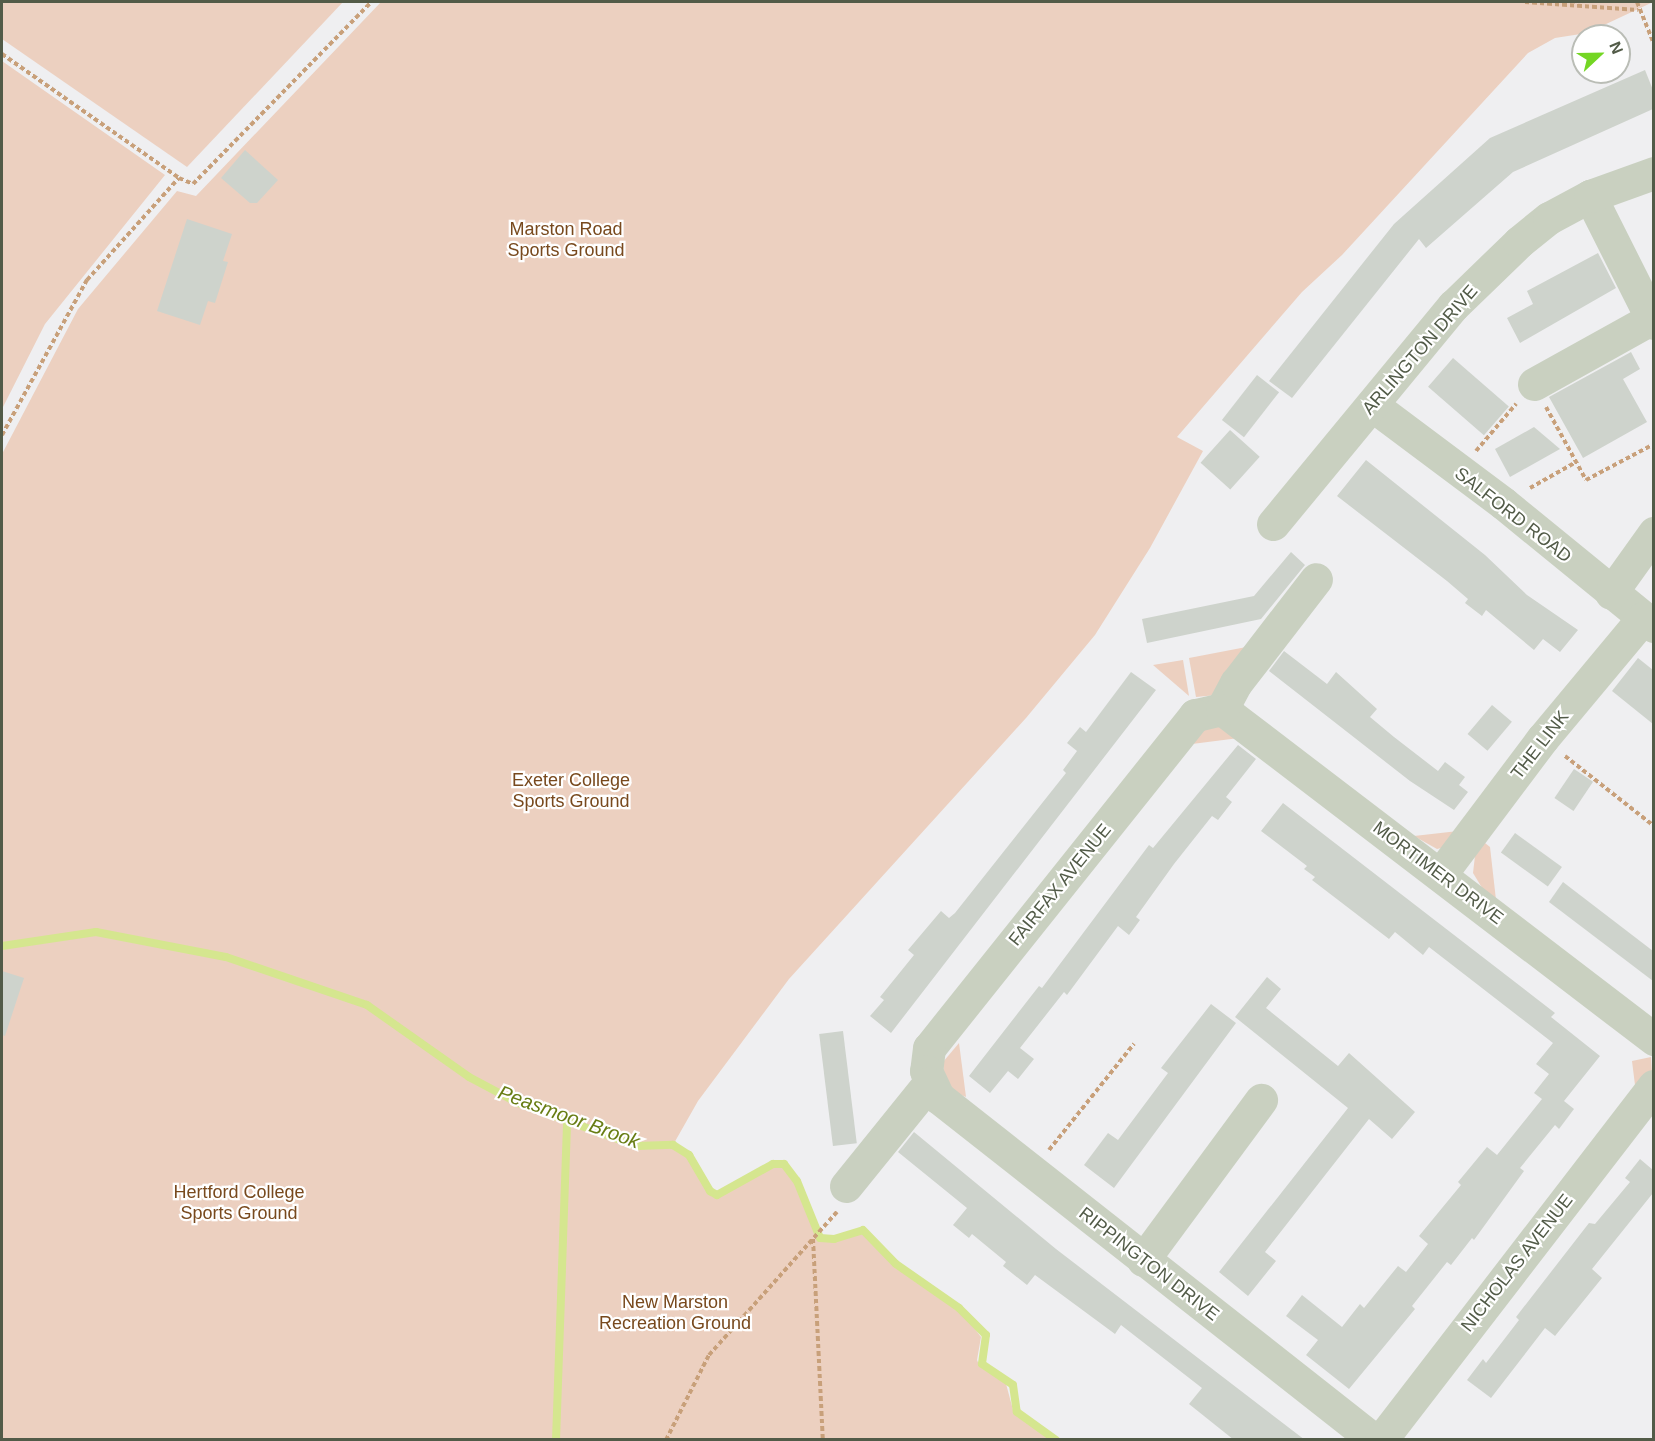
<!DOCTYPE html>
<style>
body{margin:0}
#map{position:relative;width:1655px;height:1441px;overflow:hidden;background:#efeff1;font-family:Helvetica,sans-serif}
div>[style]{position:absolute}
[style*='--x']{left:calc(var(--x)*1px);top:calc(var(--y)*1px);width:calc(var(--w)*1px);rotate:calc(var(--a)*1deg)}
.green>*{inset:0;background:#ecd0c0}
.stream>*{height:8px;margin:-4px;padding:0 4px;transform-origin:4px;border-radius:4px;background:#d5e68f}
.building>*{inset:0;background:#ced3cc;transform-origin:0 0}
.path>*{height:4px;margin-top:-2px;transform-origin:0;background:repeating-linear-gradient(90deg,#c8a07a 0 4.5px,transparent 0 7.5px)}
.minor>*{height:33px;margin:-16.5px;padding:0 16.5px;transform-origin:16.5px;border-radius:16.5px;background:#c9d0c0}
span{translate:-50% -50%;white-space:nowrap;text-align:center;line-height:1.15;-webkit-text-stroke:4.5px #fff;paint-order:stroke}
.park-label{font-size:18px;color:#78491d}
.street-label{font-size:18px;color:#525b48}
.water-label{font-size:20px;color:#687d14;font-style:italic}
.frame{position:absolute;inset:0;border:3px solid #525b48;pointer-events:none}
.north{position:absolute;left:1571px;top:24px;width:60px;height:60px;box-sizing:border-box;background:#fff;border:2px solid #babdb6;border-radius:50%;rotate:68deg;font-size:16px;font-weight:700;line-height:24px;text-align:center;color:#525b48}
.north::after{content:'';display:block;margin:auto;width:21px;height:27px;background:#74d624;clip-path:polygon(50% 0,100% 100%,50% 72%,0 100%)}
</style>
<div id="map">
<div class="green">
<div style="clip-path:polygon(2px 2px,343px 2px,187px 167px,2px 39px)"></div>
<div style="clip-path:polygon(381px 2px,1653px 2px,1587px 33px,1555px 38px,1528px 53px,1342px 255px,1302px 292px,1177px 437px,1203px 451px,1150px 548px,1095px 635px,1026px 718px,789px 979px,698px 1101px,673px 1145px,689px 1155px,710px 1191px,716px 1195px,773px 1164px,784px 1164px,797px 1181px,820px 1238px,834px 1239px,863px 1230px,883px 1255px,959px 1308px,981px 1337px,977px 1360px,980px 1367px,1005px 1380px,1013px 1410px,1052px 1439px,2px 1439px,2px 454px,78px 309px,177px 191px,196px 196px)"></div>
<div style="clip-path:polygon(2px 61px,165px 175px,45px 324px,2px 409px)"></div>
<div style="clip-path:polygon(1262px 644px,1227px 694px,1196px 697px,1189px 658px)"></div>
<div style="clip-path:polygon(1183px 660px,1189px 696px,1153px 665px)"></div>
<div style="clip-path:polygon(1216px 721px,1247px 737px,1192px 744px,1199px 728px)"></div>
<div style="clip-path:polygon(1467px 830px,1458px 844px,1437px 849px,1414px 836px)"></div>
<div style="clip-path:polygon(1485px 843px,1490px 847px,1496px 900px,1484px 891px,1473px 873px,1475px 856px)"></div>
<div style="clip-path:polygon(959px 1043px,966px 1097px,951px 1091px,944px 1078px,943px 1062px)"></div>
<div style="clip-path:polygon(1651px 1057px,1652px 1075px,1636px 1093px,1632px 1061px)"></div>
</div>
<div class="stream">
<div style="--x:2;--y:946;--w:95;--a:-8.5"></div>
<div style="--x:96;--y:932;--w:132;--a:10.9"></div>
<div style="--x:226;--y:957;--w:149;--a:18.8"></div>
<div style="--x:367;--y:1005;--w:125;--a:35.2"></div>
<div style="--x:469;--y:1077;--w:55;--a:28"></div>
<div style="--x:518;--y:1103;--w:127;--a:19.9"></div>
<div style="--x:637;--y:1146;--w:36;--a:-2"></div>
<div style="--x:673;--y:1145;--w:19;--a:32"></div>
<div style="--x:689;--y:1155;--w:42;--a:59.7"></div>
<div style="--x:710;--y:1191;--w:8;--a:30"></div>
<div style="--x:717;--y:1195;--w:64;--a:-29"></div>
<div style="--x:773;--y:1164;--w:11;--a:0"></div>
<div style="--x:784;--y:1164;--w:21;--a:53"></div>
<div style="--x:797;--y:1181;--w:61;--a:68"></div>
<div style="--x:820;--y:1238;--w:14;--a:4"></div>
<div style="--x:834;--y:1239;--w:30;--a:-17"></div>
<div style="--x:863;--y:1230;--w:47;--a:45.9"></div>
<div style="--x:896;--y:1264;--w:77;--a:34.9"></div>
<div style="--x:959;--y:1308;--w:38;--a:45"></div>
<div style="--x:986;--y:1335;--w:29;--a:98"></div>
<div style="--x:982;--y:1364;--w:37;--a:34"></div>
<div style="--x:1013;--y:1385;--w:27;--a:82"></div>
<div style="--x:1017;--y:1412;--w:48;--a:35.7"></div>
<div style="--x:556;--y:1440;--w:317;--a:-88"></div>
</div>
<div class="building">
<div style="clip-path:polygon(1645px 70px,1653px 90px,1653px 109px,1513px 172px,1426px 248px,1419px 239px,1292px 398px,1269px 381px,1394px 224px,1490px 138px)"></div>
<div style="clip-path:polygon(245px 150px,278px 180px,257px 203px,250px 203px,221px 178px)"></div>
<div style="clip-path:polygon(187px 219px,232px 234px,223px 261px,228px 262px,215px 303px,208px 301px,200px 325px,157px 311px)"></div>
<div style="clip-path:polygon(1598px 253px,1616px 288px,1520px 343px,1507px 318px,1533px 304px,1527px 291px)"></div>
<div style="clip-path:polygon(1631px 352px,1640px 369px,1623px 379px,1647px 422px,1583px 458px,1549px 397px)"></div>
<div style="left:1453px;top:358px;width:74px;height:38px;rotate:41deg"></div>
<div style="left:1257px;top:375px;width:28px;height:57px;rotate:38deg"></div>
<div style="clip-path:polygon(1534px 427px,1560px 449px,1510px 477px,1495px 449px)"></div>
<div style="left:1230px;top:430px;width:40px;height:44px;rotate:42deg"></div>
<div style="clip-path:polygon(1366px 460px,1485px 555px,1527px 595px,1578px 630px,1560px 652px,1543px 639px,1534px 650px,1486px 610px,1482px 616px,1465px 603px,1468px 599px,1447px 581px,1337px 496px)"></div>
<div style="clip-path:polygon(1291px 552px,1305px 565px,1261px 619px,1147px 643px,1142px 619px,1254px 596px)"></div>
<div style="clip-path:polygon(1284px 651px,1327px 684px,1336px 672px,1377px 709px,1370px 717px,1394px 737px,1438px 771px,1445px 762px,1465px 777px,1459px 785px,1468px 792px,1454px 810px,1410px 781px,1269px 671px)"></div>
<div style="clip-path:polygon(1638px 658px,1653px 670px,1653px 724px,1612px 691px)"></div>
<div style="clip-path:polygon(1131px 672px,1156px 690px,891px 1033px,870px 1016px,884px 1000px,880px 997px,914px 955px,908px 950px,941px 911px,949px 918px,955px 913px,1066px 773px,1063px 770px,1077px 751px,1067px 743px,1080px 727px,1086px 732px)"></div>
<div style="left:1492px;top:705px;width:26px;height:38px;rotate:40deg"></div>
<div style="clip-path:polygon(1238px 745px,1256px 759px,1226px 797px,1232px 802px,1218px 820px,1212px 816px,1174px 864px,1136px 917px,1140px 920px,1129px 935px,1118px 926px,1067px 995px,1064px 992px,1020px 1048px,1034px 1059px,1018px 1079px,1008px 1071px,990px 1093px,969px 1076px,1039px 986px,1042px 988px,1149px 845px,1153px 848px)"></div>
<div style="left:1574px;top:769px;width:23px;height:35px;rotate:34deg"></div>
<div style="clip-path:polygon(1283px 803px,1555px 1013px,1551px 1017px,1600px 1056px,1564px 1101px,1574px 1109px,1559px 1129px,1555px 1125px,1520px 1168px,1524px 1171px,1474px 1240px,1472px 1238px,1451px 1265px,1447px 1262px,1412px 1306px,1415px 1309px,1349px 1389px,1306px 1355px,1318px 1340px,1286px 1316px,1302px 1295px,1342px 1327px,1360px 1304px,1364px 1308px,1398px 1266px,1406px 1272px,1428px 1244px,1419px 1236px,1461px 1185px,1458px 1182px,1487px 1147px,1497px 1155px,1542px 1099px,1534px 1093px,1549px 1074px,1536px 1064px,1553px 1043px,1429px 947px,1423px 955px,1395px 932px,1389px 939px,1312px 880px,1315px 877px,1304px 869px,1307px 866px,1261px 831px)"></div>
<div style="left:1515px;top:833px;width:58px;height:24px;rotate:36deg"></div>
<div style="clip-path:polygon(1563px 882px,1653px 951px,1653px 981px,1549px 902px)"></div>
<div style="clip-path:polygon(2px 971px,24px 978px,5px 1036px,2px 1035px)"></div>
<div style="clip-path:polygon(1267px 977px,1281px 989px,1266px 1008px,1338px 1066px,1349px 1053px,1415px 1112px,1392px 1139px,1369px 1119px,1265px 1252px,1276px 1261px,1248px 1296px,1219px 1272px,1348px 1108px,1235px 1017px)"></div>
<div style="clip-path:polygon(1211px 1004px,1236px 1023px,1114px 1188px,1084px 1165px,1108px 1133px,1118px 1140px,1168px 1073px,1161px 1068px)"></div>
<div style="left:843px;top:1031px;width:113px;height:24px;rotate:83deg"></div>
<div style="clip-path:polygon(914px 1132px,1056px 1249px,1305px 1440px,1234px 1440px,1189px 1404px,1202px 1388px,1121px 1325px,1115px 1334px,1035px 1275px,1027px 1285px,1003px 1266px,1006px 1262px,972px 1234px,969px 1238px,953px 1225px,967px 1208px,898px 1152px)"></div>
<div style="clip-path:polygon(1640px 1159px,1653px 1170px,1653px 1193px,1592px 1269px,1602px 1278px,1555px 1336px,1545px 1328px,1491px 1398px,1467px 1380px,1483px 1359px,1486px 1363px,1519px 1320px,1516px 1317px,1589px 1223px,1595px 1224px,1630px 1182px,1625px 1178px)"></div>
</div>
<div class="path">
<div style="--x:1525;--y:2;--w:113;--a:4"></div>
<div style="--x:1637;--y:2;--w:45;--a:68"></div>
<div style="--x:2;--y:54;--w:216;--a:35"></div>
<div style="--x:1546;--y:407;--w:83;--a:61.3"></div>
<div style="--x:1586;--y:480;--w:77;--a:-27.9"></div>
<div style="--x:2;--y:435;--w:177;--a:-61.3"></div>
<div style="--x:87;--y:280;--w:137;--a:-48"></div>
<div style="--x:179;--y:178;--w:15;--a:23"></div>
<div style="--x:193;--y:184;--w:255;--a:-45.6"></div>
<div style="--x:1476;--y:451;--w:62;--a:-49.6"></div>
<div style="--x:1530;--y:488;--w:53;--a:-29.5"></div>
<div style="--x:1565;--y:756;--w:113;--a:38.2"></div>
<div style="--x:1049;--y:1150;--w:136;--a:-51.3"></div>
<div style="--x:813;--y:1239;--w:201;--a:87.2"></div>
<div style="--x:666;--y:1440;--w:95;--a:-63.2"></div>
<div style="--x:709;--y:1355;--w:192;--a:-48.2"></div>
</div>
<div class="minor">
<div style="--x:1590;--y:196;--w:142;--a:63.3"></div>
<div style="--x:1534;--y:384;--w:134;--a:-29.1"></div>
<div style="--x:1372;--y:405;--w:164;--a:36.8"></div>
<div style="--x:1503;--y:503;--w:195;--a:39.2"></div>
<div style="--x:1273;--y:524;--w:283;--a:-50.5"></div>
<div style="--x:1453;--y:306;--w:92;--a:-44.1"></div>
<div style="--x:1519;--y:242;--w:38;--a:-39"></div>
<div style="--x:1549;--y:218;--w:47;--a:-28.2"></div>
<div style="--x:1590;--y:196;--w:68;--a:-19.8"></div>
<div style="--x:1611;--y:593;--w:74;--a:-54.4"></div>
<div style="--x:1222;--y:709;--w:28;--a:167"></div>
<div style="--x:1195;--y:715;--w:426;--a:128.6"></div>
<div style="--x:929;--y:1048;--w:23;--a:97"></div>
<div style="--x:926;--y:1071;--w:29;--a:65"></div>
<div style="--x:938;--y:1097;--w:555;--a:38.19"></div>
<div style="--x:1222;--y:709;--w:544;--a:37.38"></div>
<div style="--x:1222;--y:709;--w:30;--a:-62"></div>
<div style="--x:1236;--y:683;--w:131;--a:-52.4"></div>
<div style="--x:1440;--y:875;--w:171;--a:-53.1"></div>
<div style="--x:1543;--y:738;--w:156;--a:-50.2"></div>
<div style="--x:846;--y:1186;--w:132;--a:-51.1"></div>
<div style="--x:1143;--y:1260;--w:199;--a:-53.6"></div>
<div style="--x:1381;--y:1440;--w:447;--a:-52.4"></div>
</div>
<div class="park-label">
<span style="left:566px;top:240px">Marston Road<br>Sports Ground</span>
<span style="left:571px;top:791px">Exeter College<br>Sports Ground</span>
<span style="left:239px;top:1203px">Hertford College<br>Sports Ground</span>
<span style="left:675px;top:1313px">New Marston<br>Recreation Ground</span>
</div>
<div class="street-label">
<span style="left:1420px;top:350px;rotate:-49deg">ARLINGTON DRIVE</span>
<span style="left:1513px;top:515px;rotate:38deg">SALFORD ROAD</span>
<span style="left:1540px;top:745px;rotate:-52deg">THE LINK</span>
<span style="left:1438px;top:873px;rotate:37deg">MORTIMER DRIVE</span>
<span style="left:1060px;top:885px;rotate:-51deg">FAIRFAX AVENUE</span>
<span style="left:1517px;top:1263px;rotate:-52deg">NICHOLAS AVENUE</span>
<span style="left:1149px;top:1264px;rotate:38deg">RIPPINGTON DRIVE</span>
</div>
<div class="water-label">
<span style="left:569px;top:1117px;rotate:20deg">Peasmoor Brook</span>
</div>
<div class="frame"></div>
<div class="north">N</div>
</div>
